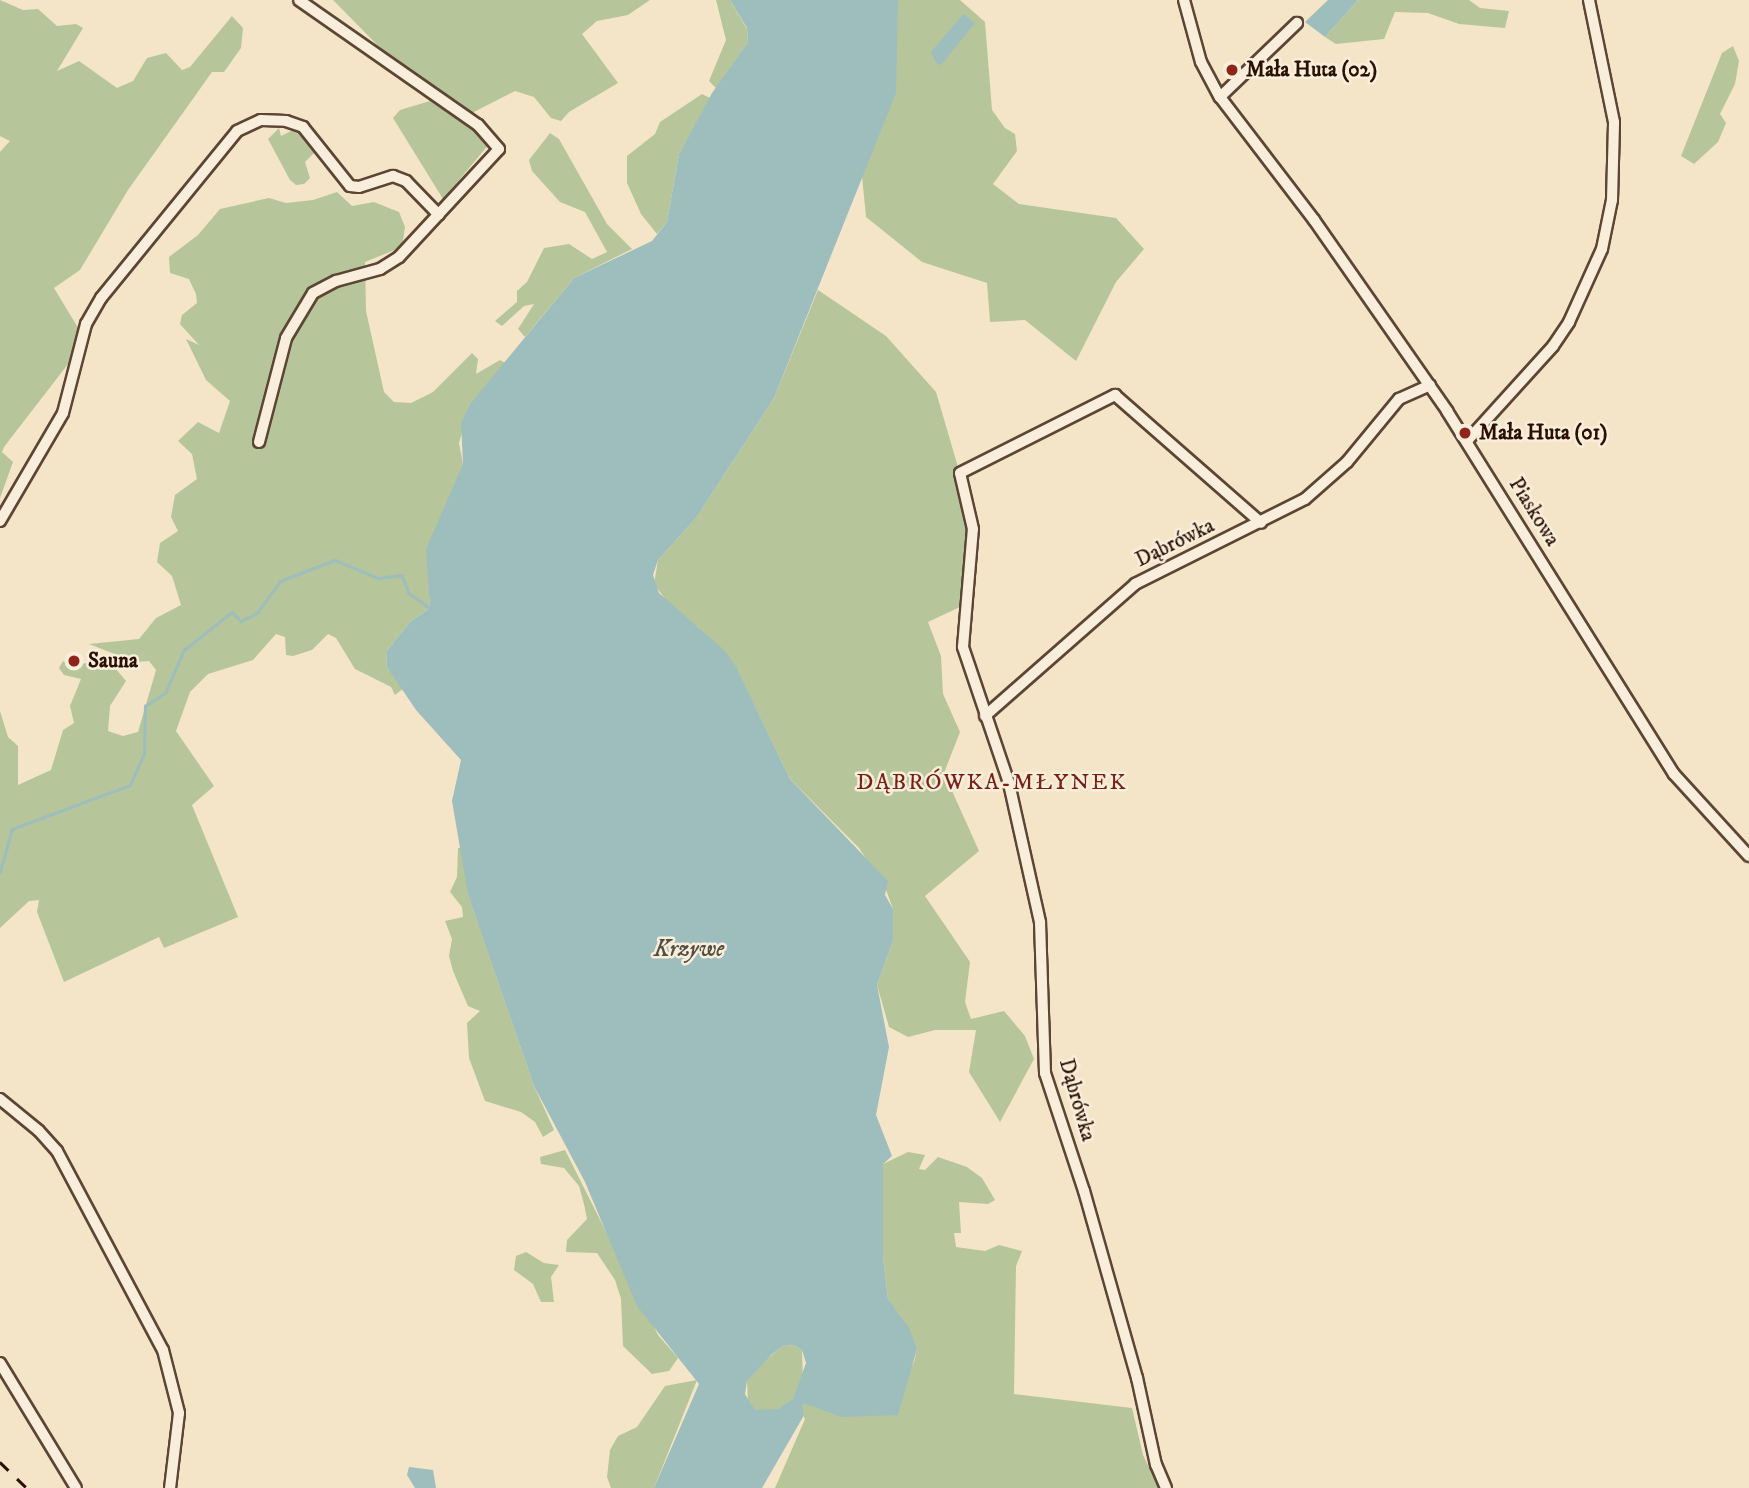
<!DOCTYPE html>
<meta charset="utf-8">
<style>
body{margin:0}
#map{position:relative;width:1749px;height:1488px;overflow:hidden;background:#f4e5c8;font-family:"IM FELL DW Pica",serif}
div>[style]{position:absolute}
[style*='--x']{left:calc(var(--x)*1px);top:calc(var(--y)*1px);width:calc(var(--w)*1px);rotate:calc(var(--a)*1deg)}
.green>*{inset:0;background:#b6c69a}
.water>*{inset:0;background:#9ebdbd}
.stream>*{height:2.5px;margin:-1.25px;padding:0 1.25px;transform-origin:1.25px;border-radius:1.25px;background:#9ebdbd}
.roads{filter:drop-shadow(2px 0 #5d4534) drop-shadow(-2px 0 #5d4534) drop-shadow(0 2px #5d4534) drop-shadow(0 -2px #5d4534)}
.minor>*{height:10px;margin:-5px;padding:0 5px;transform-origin:5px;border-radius:5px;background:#f8eedb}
.rail>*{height:2.5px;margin-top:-1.25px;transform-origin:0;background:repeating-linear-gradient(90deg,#2b1002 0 12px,transparent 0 24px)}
.dots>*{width:19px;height:19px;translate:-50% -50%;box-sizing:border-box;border:4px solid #f8eedb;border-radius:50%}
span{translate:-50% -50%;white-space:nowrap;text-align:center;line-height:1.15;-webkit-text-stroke:5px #f8eedb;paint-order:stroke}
.poi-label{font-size:21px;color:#2b1002;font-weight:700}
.left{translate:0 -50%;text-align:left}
.street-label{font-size:21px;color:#2b1002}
.neighbourhood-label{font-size:23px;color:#7a1f14;letter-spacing:2px}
.water-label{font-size:23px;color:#534d43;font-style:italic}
</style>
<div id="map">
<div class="green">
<div style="clip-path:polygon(0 0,23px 10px,38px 9px,57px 26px,76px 24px,83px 28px,57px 71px,79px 61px,117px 88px,133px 81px,147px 58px,166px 53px,182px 70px,190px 67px,232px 16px,243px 28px,241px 48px,224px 72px,212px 72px,128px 190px,80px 270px,54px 288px,80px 331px,75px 355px,4px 447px,2px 452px,13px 462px,0 498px,0 152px,10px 141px,0 136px)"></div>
<div style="clip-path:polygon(333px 0,650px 0,628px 15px,597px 21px,582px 34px,618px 83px,569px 112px,561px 121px,551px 118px,534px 97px,515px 91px,470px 114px,396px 64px)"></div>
<div style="clip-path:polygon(716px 0,730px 0,747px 29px,748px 42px,716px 88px,709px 81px,726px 40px)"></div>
<div style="clip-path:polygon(882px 0,960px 0,985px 22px,992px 110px,1005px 128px,1015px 134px,1017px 151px,993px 184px,1019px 204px,1116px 218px,1144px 249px,1116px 282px,1076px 361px,1025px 320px,990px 322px,987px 283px,922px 262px,866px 217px,862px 176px,884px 122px)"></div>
<div style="clip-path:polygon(1358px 0,1469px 0,1480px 8px,1509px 11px,1505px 28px,1459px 24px,1428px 13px,1395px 12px,1384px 39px,1336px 44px,1325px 37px)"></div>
<div style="clip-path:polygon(1733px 46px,1739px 61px,1735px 84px,1720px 114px,1726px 123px,1718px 142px,1694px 164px,1681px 156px,1722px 53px)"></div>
<div style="clip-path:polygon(702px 94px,710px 98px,679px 154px,667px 222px,657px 234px,641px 214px,627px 183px,627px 156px,655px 134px,660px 122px)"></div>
<div style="clip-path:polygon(430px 101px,474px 127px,490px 143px,443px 199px,393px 118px,400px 110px)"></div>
<div style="clip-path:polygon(279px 128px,281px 136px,295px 129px,312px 146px,315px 152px,305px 162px,310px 178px,304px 184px,296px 185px,290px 180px,268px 139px)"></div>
<div style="clip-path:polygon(550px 133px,559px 139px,607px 224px,632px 249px,574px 278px,525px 337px,518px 329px,534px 304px,524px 306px,502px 326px,495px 321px,517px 302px,517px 291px,527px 282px,544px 248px,569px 244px,592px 259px,607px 252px,585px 212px,560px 202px,532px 171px,529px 160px)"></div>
<div style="clip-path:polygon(337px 192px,352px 206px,374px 202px,399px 212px,405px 227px,402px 247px,365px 262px,366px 311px,384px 392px,394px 402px,411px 403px,433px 392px,472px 353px,478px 359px,476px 374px,500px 360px,507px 364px,470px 404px,459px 443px,463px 464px,429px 587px,430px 608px,410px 622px,386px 652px,387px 667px,404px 688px,395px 695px,391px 687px,355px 669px,336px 638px,328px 634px,312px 650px,293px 656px,286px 655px,285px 637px,276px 634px,253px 660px,208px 674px,190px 692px,176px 731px,214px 786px,192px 805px,238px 917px,164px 948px,159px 937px,64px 982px,37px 912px,39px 900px,29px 901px,0 928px,0 711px,8px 737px,18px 746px,18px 785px,51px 770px,63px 730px,74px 723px,70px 706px,81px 679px,64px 675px,59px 668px,63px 661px,71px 665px,104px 661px,116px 669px,126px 681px,110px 706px,108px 731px,123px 736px,138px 732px,156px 670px,149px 661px,135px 662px,89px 644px,139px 639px,156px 618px,181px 605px,172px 576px,157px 562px,160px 543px,178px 531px,171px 517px,175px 495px,197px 479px,192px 454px,178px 441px,198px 422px,219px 433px,230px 401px,206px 380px,186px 339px,199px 345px,180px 324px,182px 315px,197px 303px,196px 294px,189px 279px,170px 273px,169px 257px,198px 235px,220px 209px,269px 198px,286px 203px,313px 200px)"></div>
<div style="clip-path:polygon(818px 290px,886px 336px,936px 392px,958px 467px,969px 537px,962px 606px,928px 622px,941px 656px,943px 694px,960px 732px,944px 773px,979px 851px,925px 896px,970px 962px,965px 1002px,971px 1019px,1004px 1011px,1025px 1036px,1034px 1059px,1000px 1122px,969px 1072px,976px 1030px,935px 1030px,908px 1037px,889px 1027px,877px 985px,893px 941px,893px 909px,885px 887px,859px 848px,790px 779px,754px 705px,699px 628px,672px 608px,654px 584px,658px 560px,696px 518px,774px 398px)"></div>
<div style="clip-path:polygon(458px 848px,463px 848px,468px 895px,480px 929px,534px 1086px,554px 1130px,543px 1137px,535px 1122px,521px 1112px,485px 1101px,469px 1058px,467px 1023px,480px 1011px,468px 1006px,453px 971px,449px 956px,452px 939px,445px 921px,463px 917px,462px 907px,450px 892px,457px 877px)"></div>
<div style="clip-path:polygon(565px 1150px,658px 1335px,678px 1358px,669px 1371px,652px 1374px,623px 1346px,621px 1299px,615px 1280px,597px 1253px,566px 1252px,567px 1240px,587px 1219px,584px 1204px,579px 1186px,564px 1168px,541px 1164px,540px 1157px)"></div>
<div style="clip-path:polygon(908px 1152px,925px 1155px,919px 1169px,925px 1170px,938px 1157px,967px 1167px,982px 1178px,995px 1200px,988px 1204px,959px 1202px,961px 1233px,954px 1233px,956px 1247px,985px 1251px,999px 1245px,1022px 1251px,1016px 1266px,1014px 1394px,1132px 1408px,1143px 1455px,1159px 1488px,775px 1488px,805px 1419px,800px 1410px,755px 1410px,748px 1404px,747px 1381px,760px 1364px,783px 1346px,794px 1345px,802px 1350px,803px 1381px,897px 1394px,914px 1362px,917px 1349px,888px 1299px,883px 1258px,883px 1164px)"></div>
<div style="clip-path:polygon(526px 1252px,544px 1263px,559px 1265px,551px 1277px,554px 1302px,541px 1302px,533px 1284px,514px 1270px,516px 1256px)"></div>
<div style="clip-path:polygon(697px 1380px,654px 1488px,611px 1488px,607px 1477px,610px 1450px,618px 1436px,637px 1427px,665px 1386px)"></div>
</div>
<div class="water">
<div style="clip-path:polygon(evenodd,730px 0,898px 0,896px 93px,774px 398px,696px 518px,658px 560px,653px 575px,659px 593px,724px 650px,735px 665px,790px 779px,888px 881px,885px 895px,893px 909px,893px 941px,877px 985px,889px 1047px,876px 1115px,892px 1156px,883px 1164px,883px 1258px,888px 1299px,909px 1328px,917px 1349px,898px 1415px,842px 1417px,803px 1403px,803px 1417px,762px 1488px,654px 1488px,699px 1384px,637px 1306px,585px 1182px,534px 1086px,468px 895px,452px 801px,461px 760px,416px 710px,387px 667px,386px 652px,410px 622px,430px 608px,426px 549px,463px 464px,461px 423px,470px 404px,574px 278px,652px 241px,667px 222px,679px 154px,712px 93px,748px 42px,747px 28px,730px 0,794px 1345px,802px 1350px,806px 1363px,793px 1399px,778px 1409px,755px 1410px,745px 1394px,747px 1381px,771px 1355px,783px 1346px,794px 1345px)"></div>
<div style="clip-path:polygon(1328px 0,1358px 0,1325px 37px,1305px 22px)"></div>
<div style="clip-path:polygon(963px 14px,975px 23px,941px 65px,936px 63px,931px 52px)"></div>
<div style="clip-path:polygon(409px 1467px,433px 1470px,436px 1488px,415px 1488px,407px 1475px)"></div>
</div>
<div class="stream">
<div style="--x:0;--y:872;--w:45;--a:-74.4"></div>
<div style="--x:12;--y:829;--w:126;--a:-20.4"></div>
<div style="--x:130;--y:785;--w:35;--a:-66"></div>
<div style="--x:144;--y:753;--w:47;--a:-88.8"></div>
<div style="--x:145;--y:706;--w:24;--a:-33"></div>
<div style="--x:165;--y:693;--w:47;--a:-66.2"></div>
<div style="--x:184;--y:650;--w:61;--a:-38.4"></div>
<div style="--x:232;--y:612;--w:13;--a:45"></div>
<div style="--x:241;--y:621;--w:18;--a:-27"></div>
<div style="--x:257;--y:613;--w:39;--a:-54"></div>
<div style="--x:280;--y:581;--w:59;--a:-20.9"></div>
<div style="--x:335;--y:560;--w:47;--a:22.7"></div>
<div style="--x:378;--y:578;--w:24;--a:-7"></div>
<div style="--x:402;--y:575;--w:19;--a:69"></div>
<div style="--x:409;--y:593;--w:26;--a:36"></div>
</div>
<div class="roads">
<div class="minor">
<div style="--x:1184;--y:0;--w:64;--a:74.7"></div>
<div style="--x:1201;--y:62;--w:40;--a:62"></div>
<div style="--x:1220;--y:97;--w:155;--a:52.6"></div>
<div style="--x:1314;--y:220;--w:233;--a:55.1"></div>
<div style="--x:1447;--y:411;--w:428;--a:58"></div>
<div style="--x:1674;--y:774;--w:111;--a:47.6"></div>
<div style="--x:1220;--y:97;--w:107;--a:-43.9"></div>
<div style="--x:1467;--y:441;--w:128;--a:-47.8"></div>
<div style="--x:1553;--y:346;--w:29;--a:-56"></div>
<div style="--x:1569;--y:322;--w:80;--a:-65.7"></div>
<div style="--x:1602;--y:249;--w:50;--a:-78.5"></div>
<div style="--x:1612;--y:200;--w:78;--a:-88.5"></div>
<div style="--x:1614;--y:122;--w:125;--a:-101.6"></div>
<div style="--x:259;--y:442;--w:107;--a:-75.4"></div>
<div style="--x:286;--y:338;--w:52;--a:-59"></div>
<div style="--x:313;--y:293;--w:26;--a:-28"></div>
<div style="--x:336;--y:281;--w:46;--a:-15.3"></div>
<div style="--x:380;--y:269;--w:22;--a:-32"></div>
<div style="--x:399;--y:257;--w:147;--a:-47.2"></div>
<div style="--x:499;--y:149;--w:32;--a:-131"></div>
<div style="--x:478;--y:125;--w:218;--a:-145.1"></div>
<div style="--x:0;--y:521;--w:125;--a:-59.7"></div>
<div style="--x:63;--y:413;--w:92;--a:-75.5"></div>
<div style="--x:86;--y:324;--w:30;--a:-60"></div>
<div style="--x:101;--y:298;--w:215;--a:-50.8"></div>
<div style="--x:237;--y:131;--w:26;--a:-25"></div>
<div style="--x:261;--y:120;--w:25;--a:2"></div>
<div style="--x:286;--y:121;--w:18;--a:19"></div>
<div style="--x:303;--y:127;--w:75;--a:51.5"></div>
<div style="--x:350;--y:186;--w:9;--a:6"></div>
<div style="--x:359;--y:187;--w:36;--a:-18"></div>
<div style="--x:393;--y:176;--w:14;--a:21"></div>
<div style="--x:406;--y:181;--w:47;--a:45.9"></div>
<div style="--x:985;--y:716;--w:200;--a:-41.3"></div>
<div style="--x:1135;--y:584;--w:190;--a:-26.6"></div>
<div style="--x:1305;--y:499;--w:56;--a:-41.4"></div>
<div style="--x:1347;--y:462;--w:82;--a:-50.5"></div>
<div style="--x:1399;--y:399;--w:34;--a:-24"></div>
<div style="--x:0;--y:1099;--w:50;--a:39.4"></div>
<div style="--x:39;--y:1131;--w:27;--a:48"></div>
<div style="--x:57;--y:1151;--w:225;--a:62"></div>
<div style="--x:163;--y:1350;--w:65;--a:75.7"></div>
<div style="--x:179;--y:1413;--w:76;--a:96.8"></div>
<div style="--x:0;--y:1363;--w:146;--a:58.7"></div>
<div style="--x:1166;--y:1488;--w:25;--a:-113"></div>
<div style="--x:1156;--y:1465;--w:89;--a:-102.3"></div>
<div style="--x:1137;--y:1378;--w:194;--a:-105.8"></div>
<div style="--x:1084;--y:1191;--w:124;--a:-108.3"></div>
<div style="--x:1045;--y:1073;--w:151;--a:-91.9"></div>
<div style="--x:1040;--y:922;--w:142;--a:-102.6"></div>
<div style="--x:1009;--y:783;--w:144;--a:-108.7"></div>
<div style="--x:963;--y:647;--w:118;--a:-85.2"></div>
<div style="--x:973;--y:529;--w:57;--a:-103.1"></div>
<div style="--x:960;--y:473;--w:174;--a:-26.7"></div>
<div style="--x:1115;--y:395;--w:194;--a:41.2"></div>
</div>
</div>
<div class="rail">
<div style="--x:0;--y:1462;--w:37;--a:44"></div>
</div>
<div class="dots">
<div style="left:1232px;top:70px;background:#8f2418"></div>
<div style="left:1465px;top:433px;background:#8f2418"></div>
<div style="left:74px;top:661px;background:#8f2418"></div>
</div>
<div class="poi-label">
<span class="left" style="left:1246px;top:70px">Mała Huta (02)</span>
<span class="left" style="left:1479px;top:433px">Mała Huta (01)</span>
<span class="left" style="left:88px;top:661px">Sauna</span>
</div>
<div class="street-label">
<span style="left:1534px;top:512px;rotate:58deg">Piaskowa</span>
<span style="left:1175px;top:543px;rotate:-26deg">Dąbrówka</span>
<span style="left:1077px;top:1100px;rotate:74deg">Dąbrówka</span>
</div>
<div class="neighbourhood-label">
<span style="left:992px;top:783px">DĄBRÓWKA-MŁYNEK</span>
</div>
<div class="water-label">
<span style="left:689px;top:950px">Krzywe</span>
</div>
</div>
